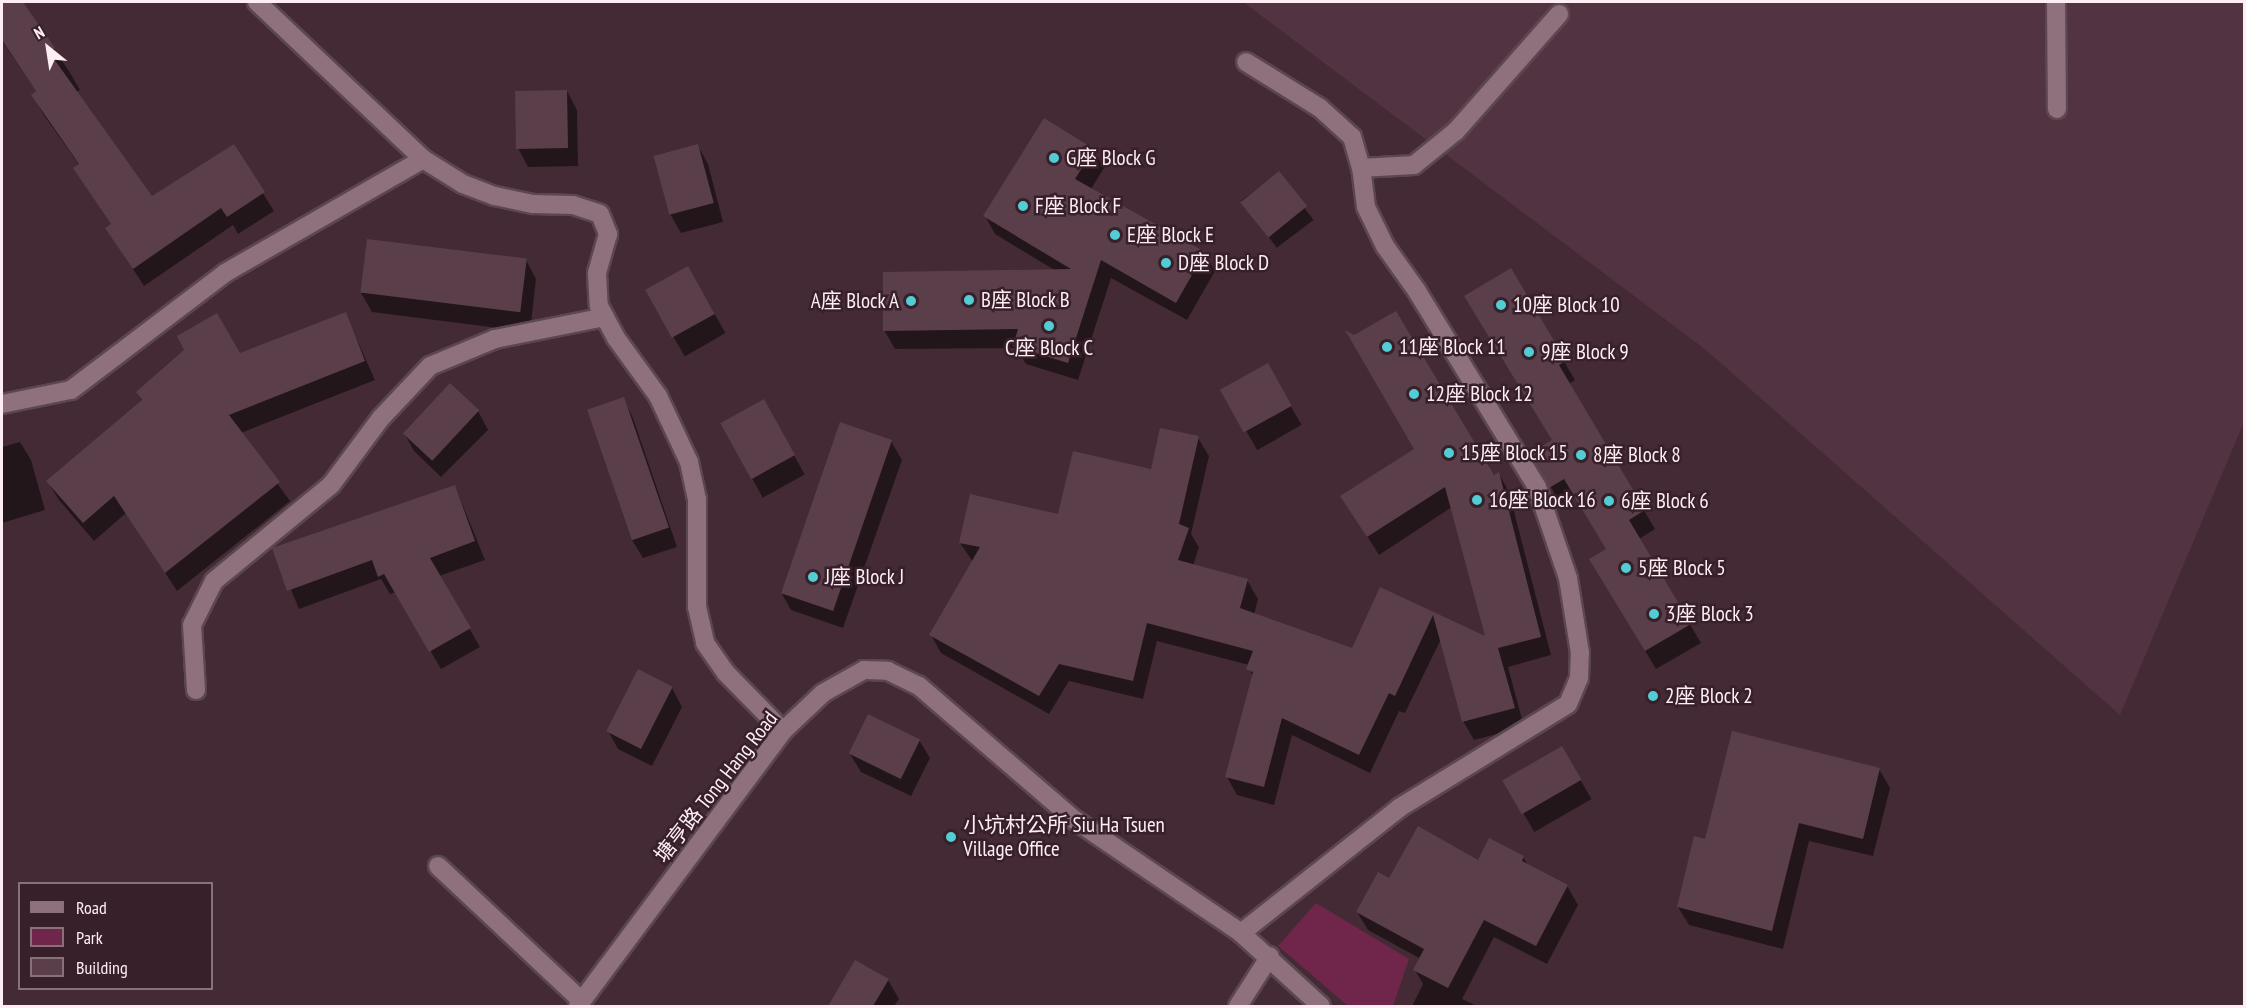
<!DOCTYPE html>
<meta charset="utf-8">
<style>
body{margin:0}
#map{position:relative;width:2246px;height:1008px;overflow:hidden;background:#432a34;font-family:"PT Sans Narrow","Noto Sans TC",sans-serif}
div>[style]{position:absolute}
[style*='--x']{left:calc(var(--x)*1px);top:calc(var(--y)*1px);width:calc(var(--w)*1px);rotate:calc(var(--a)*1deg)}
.built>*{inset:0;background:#523341}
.green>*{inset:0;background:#70264b}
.shadow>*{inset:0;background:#0007;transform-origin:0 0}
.building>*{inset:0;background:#5a3f4a;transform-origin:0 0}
.roads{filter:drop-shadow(2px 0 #5c4750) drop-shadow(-2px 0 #5c4750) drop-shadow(0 2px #5c4750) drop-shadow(0 -2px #5c4750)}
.minor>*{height:18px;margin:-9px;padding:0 9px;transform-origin:9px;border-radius:9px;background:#8e717d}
.dots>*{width:16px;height:16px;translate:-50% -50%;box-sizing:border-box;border:3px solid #38202a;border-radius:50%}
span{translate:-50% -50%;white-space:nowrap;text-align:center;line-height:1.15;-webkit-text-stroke:5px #38202a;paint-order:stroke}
.poi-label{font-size:21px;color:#feedf3}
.left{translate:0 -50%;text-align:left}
.right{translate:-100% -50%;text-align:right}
.street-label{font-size:21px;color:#feedf3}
.frame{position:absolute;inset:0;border:3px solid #feedf3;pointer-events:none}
.legend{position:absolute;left:18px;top:882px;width:195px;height:108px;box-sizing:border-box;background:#38202a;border:2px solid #87727a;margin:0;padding:8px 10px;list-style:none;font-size:18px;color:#feedf3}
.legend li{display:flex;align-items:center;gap:12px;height:30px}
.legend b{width:30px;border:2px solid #87727a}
.north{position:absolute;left:18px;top:18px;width:60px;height:60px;-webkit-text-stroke:4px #38202a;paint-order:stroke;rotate:330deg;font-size:16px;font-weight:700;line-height:24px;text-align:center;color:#feedf3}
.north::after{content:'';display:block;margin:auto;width:21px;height:27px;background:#feedf3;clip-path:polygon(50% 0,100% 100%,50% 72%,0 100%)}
</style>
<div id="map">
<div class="built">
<div style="clip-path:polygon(1243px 2px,2244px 2px,2244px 422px,2120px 715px,1706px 350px)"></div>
</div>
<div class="green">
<div style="clip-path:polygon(1316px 903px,1409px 959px,1393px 1006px,1348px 1006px,1278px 946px)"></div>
</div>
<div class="shadow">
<div style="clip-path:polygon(2px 2px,21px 2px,69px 71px,80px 90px,76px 92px,152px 198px,233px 146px,274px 211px,238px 234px,233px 225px,144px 286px,107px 229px,112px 225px,75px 169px,80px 166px,43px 114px,33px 95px,37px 92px,2px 41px)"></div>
<div style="clip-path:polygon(567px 91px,577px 110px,578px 166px,528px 167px,518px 148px)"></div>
<div style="clip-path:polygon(698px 146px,708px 164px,723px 222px,681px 233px,670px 214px)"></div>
<div style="clip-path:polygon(1093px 150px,1104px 168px,1091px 189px,1204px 253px,1215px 271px,1187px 320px,1111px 278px,1078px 380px,1026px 364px,1016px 348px,895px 349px,884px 330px,1056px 271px,995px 234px,985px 216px)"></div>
<div style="left:1278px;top:173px;width:59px;height:46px;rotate:53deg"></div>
<div style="clip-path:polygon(526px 260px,536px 279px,530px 332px,372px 312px,361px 293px)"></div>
<div style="left:688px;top:268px;width:75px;height:47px;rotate:60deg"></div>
<div style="clip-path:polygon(1510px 270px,1575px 380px,1569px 384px,1655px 529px,1639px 539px,1701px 643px,1656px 669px,1602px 578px,1607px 549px,1576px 496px,1561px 505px,1532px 454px,1553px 441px)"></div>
<div style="clip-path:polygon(345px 313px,375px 380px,241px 433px,290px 501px,177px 591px,126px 513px,94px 541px,59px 500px,48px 482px,142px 401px,137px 393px)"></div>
<div style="left:1267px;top:365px;width:69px;height:51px;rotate:60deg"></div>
<div style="clip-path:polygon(623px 399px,633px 418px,677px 547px,643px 558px,632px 540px)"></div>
<div style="left:764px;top:401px;width:84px;height:48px;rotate:61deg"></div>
<div style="clip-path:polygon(478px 411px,488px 430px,441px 477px,414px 451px,404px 433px)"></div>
<div style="clip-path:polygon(1198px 438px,1209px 456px,1191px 534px,1199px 547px,1193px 566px,1247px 580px,1258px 599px,1254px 615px,1352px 650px,1381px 589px,1487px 639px,1452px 507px,1379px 555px,1342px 496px,1499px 474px,1509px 492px,1551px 655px,1508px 667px,1524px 727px,1474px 740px,1463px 721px,1441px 639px,1405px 713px,1399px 711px,1370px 773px,1292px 735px,1274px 805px,1237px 795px,1227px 777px,1253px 678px,1249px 665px,1157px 641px,1143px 699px,1069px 681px,1049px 714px,941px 653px,931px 635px,973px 562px,960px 543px,1059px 516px,1152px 471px)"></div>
<div style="clip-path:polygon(891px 441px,902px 460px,843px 628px,791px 610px,781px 592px)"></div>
<div style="clip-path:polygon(20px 442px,31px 460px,45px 510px,2px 523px,2px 447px)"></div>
<div style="clip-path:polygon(455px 486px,485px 560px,439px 576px,480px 647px,441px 669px,396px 592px,390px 594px,381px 579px,299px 609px,274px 549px)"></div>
<div style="clip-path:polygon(672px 688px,682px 707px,652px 766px,618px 749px,608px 731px)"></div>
<div style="clip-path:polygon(919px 740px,930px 758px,911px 796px,861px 772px,850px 754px)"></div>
<div style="left:1562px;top:748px;width:59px;height:66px;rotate:60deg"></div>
<div style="clip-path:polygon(1879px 769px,1890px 788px,1873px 856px,1809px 841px,1783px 949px,1689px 925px,1678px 907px,1706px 841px)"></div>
<div style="clip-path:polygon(1523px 857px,1529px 867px,1567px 886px,1578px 905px,1547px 964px,1494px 937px,1462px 999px,1477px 1006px,1412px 1006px,1423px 984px,1415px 970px,1421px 959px,1368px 930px,1357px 912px,1390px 880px,1479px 862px)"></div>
<div style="clip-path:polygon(856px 962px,888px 980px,899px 999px,894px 1006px,830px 1006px)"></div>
</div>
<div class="building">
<div style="clip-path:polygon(2px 2px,23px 2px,55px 48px,49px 52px,152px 196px,234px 144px,265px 192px,227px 217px,221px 208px,133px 269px,105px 228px,111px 224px,73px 168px,79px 164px,31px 95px,36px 91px,2px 40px)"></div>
<div style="left:567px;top:90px;width:58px;height:52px;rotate:89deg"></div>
<div style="clip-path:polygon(1044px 118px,1094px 149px,1075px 179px,1205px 252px,1176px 303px,1101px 260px,1068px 363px,1013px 346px,1018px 329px,883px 331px,883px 272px,1071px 269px,983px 216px)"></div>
<div style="left:698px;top:144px;width:61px;height:46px;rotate:75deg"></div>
<div style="left:1279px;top:171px;width:45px;height:50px;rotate:51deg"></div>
<div style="left:367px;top:239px;width:161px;height:54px;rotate:7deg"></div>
<div style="left:688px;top:266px;width:55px;height:49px;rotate:61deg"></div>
<div style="clip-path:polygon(1511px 268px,1566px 361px,1559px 365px,1645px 510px,1629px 520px,1691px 624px,1645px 651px,1589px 559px,1606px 549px,1564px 479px,1549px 488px,1530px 454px,1552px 440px,1464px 296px)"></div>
<div style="clip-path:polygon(1396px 311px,1494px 475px,1499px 472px,1541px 637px,1498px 648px,1515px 708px,1462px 722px,1433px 615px,1395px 696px,1389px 693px,1359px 755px,1282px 718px,1264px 787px,1225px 777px,1253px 672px,1246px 669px,1253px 651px,1147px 623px,1133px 681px,1059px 664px,1039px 696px,929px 635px,980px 547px,959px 543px,970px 494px,1058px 514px,1073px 451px,1151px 469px,1160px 428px,1199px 436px,1179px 524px,1189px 528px,1178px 560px,1248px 579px,1240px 608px,1352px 648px,1380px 587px,1485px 636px,1445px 487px,1367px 537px,1340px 496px,1414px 449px,1345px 330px,1354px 335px)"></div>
<div style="clip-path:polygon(346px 312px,365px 361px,229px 415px,280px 482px,165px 573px,114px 496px,83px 523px,46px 481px,142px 400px,136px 392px,184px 350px,177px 336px,217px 313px,240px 353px)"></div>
<div style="left:1268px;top:363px;width:49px;height:55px;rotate:61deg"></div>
<div style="left:450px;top:383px;width:40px;height:69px;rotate:43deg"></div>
<div style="left:624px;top:397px;width:138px;height:39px;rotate:71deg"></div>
<div style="left:764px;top:399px;width:64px;height:50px;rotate:61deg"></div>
<div style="left:840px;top:422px;width:55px;height:181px;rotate:19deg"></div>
<div style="clip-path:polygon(455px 485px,475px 541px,430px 558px,471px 628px,429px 652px,384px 574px,378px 577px,372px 560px,287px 591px,272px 548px)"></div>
<div style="left:638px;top:669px;width:39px;height:70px;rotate:27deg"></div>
<div style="left:868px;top:714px;width:58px;height:44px;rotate:26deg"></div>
<div style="clip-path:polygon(1732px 731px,1880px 768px,1863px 839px,1799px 823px,1772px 931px,1677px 907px,1694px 836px,1705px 839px)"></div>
<div style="left:1562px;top:746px;width:39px;height:69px;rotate:60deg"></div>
<div style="clip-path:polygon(1418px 826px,1478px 860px,1489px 838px,1524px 856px,1522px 861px,1568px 885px,1536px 946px,1484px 920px,1448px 988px,1413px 970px,1424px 949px,1356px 912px,1378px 872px,1389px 878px)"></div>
<div style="clip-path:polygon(855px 960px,889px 979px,873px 1006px,828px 1006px)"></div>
</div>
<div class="roads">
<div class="minor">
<div style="--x:257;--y:2;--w:228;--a:43.4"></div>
<div style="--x:423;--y:159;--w:47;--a:32"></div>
<div style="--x:463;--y:184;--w:34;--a:21"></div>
<div style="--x:495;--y:196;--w:39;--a:12"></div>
<div style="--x:533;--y:204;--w:40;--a:1.4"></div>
<div style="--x:573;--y:205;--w:28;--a:18"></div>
<div style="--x:600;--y:214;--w:22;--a:68"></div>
<div style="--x:608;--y:234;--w:41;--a:105.8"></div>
<div style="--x:597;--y:273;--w:33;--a:87"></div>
<div style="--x:599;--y:306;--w:36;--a:62"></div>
<div style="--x:616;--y:338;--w:72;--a:54.1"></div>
<div style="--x:658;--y:396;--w:73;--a:64.8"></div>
<div style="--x:689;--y:462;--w:38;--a:78"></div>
<div style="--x:697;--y:499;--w:108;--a:90"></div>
<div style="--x:697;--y:607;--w:37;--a:77"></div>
<div style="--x:705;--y:643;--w:37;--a:55"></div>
<div style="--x:726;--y:673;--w:81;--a:45.5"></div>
<div style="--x:2056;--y:2;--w:107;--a:89.5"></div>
<div style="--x:1361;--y:168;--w:53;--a:-3.2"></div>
<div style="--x:1414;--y:165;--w:54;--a:-39"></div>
<div style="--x:1456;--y:131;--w:156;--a:-48.6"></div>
<div style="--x:2;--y:404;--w:70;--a:-11.5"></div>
<div style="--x:71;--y:390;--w:193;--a:-37.2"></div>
<div style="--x:225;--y:273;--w:228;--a:-29.9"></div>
<div style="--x:196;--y:690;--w:65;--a:-93.5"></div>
<div style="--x:192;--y:625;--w:49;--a:-63.4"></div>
<div style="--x:214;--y:581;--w:151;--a:-39.4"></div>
<div style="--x:331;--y:485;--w:84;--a:-53.3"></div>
<div style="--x:381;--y:418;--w:71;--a:-46.7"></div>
<div style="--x:430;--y:366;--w:70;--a:-22.6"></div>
<div style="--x:495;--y:339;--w:112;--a:-11.3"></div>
<div style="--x:438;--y:866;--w:197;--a:43.2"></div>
<div style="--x:1241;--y:933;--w:201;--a:-38.3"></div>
<div style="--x:1399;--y:808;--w:198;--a:-31.6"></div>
<div style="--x:1568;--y:704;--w:28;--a:-67"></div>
<div style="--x:1579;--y:678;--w:25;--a:-88"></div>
<div style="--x:1580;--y:653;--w:76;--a:-99.1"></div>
<div style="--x:1568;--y:578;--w:96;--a:-108.8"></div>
<div style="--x:1537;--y:487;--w:230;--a:-121.5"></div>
<div style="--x:1417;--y:291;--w:55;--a:-125.4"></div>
<div style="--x:1385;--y:246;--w:43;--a:-116"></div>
<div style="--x:1366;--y:207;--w:39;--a:-97"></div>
<div style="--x:1361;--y:168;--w:32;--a:-106"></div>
<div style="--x:1352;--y:137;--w:43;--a:-137.8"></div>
<div style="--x:1320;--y:108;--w:87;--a:-148.1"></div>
<div style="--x:578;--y:1006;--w:343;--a:-53.3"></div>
<div style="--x:783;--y:731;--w:55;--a:-43.5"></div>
<div style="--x:823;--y:693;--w:47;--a:-29.3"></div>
<div style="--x:864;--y:670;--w:24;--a:2"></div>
<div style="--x:888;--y:671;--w:34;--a:26"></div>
<div style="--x:919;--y:686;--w:206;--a:40.7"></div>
<div style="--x:1075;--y:820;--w:201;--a:34.2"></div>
<div style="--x:1241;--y:933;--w:108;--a:42.4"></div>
<div style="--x:1238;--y:1006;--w:59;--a:-57.4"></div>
</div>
</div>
<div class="dots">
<div style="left:1054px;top:158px;background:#52ccd5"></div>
<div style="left:1023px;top:206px;background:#52ccd5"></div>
<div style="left:1115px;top:235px;background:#52ccd5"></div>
<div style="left:1166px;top:263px;background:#52ccd5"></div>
<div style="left:969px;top:300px;background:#52ccd5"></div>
<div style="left:911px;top:301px;background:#52ccd5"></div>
<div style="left:1501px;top:305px;background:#52ccd5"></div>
<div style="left:1049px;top:326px;background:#52ccd5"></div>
<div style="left:1387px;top:347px;background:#52ccd5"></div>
<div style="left:1529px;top:352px;background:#52ccd5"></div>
<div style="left:1414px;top:394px;background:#52ccd5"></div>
<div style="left:1449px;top:453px;background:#52ccd5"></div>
<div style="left:1581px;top:455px;background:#52ccd5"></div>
<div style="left:1477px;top:500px;background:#52ccd5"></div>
<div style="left:1609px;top:501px;background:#52ccd5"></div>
<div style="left:1626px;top:568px;background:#52ccd5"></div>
<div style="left:813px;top:577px;background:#52ccd5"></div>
<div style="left:1654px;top:614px;background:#52ccd5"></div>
<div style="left:1653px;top:696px;background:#52ccd5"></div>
<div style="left:951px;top:837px;background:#52ccd5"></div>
</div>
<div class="poi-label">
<span class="left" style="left:1066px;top:158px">G座 Block G</span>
<span class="left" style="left:1035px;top:206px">F座 Block F</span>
<span class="left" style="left:1127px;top:235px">E座 Block E</span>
<span class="left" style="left:1178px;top:263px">D座 Block D</span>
<span class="left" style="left:981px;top:300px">B座 Block B</span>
<span class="right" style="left:899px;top:301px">A座 Block A</span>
<span class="left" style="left:1513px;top:305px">10座 Block 10</span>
<span class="left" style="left:1399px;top:347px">11座 Block 11</span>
<span style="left:1049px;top:348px">C座 Block C</span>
<span class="left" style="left:1541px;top:352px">9座 Block 9</span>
<span class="left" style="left:1426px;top:394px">12座 Block 12</span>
<span class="left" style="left:1461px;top:453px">15座 Block 15</span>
<span class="left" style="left:1593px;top:455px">8座 Block 8</span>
<span class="left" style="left:1489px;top:500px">16座 Block 16</span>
<span class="left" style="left:1621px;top:501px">6座 Block 6</span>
<span class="left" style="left:1638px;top:568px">5座 Block 5</span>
<span class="left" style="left:825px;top:577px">J座 Block J</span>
<span class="left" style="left:1666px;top:614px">3座 Block 3</span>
<span class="left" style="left:1665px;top:696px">2座 Block 2</span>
<span class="left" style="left:963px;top:837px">小坑村公所 Siu Ha Tsuen<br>Village Office</span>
</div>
<div class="street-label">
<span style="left:716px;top:787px;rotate:-52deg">塘亨路 Tong Hang Road</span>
</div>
<div class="frame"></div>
<ul class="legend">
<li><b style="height:8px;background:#8e717d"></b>Road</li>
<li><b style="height:16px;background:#70264b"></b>Park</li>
<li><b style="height:16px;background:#5a3f4a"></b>Building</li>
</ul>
<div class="north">N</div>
</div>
